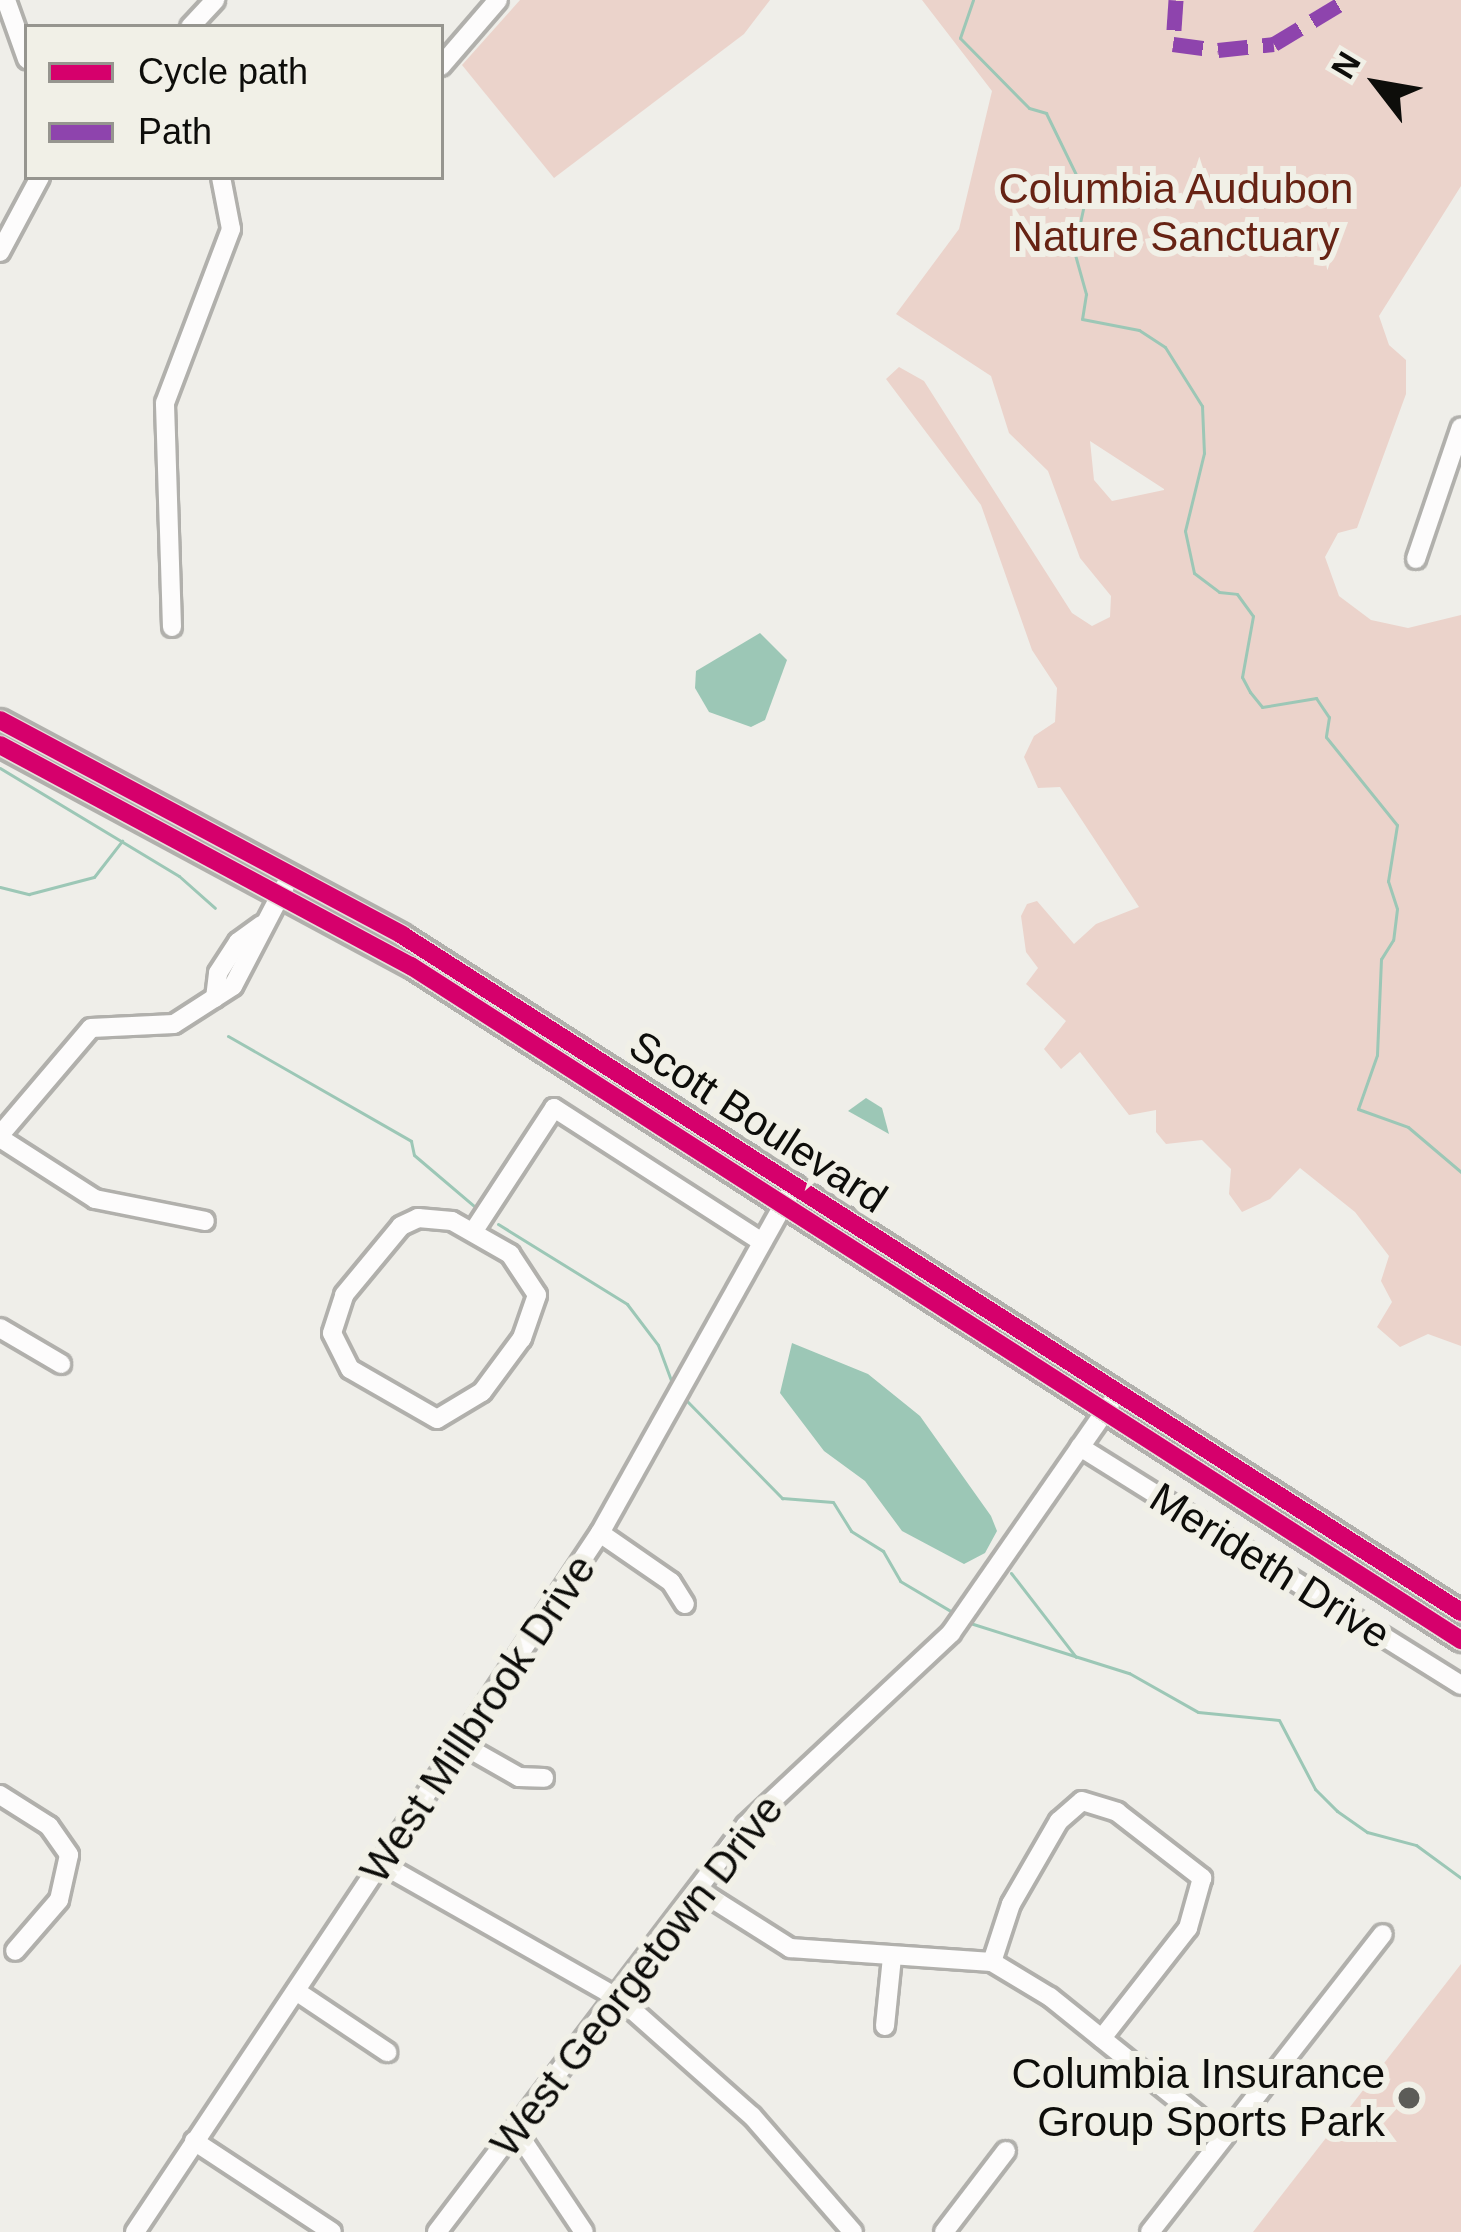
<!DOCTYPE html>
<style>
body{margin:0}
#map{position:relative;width:1461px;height:2232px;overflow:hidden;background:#efeee9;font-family:Arial,sans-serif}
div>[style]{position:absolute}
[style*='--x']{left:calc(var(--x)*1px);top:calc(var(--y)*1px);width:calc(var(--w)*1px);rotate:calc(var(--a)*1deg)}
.green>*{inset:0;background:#ebd3cb}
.water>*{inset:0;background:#9cc7b6}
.stream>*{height:3px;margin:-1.5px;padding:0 1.5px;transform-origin:1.5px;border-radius:1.5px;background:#9cc7b6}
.roads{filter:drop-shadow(3px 0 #b1b0ac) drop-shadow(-3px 0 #b1b0ac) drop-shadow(0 3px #b1b0ac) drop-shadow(0 -3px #b1b0ac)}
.minor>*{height:18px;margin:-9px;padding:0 9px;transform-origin:9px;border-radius:9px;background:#fdfcfc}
.major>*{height:21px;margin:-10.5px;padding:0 10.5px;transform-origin:10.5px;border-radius:10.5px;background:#e6e1db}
.quiet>*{height:15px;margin-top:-7.5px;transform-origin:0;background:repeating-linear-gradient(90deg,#8e44ad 0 30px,transparent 0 45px)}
.cycleway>*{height:18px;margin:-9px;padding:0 9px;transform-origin:9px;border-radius:9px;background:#d6006c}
.dots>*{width:33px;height:33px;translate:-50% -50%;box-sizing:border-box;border:6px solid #f1f0e7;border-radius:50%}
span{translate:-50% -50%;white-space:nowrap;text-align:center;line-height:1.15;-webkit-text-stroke:12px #f1f0e7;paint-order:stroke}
.park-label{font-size:42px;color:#672314}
.street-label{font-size:42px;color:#0d0d0a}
.poi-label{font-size:42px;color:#0d0d0a}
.right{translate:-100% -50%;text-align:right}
.legend{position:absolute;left:24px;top:24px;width:420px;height:156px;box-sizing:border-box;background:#f1f0e7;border:3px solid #96958f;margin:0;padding:15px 21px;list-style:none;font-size:36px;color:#0d0d0a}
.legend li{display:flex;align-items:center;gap:24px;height:60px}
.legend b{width:60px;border:3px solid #96958f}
.north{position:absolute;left:1317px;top:24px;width:120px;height:120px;-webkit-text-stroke:9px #f1f0e7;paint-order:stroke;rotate:301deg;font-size:33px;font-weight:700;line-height:48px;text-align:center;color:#0d0d0a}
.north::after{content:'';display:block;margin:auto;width:42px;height:54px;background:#0d0d0a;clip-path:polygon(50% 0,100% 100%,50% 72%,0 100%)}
</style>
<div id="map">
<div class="green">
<div style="clip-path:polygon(520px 0,770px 0,744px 34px,554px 178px,462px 65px)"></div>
<div style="clip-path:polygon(evenodd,922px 0,1461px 0,1461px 186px,1379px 316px,1389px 345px,1406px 360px,1406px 394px,1357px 528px,1338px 533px,1325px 557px,1339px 596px,1371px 620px,1408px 628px,1461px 615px,1461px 1346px,1428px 1334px,1400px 1347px,1377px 1327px,1392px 1302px,1381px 1281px,1389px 1256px,1355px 1212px,1300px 1168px,1270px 1199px,1242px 1212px,1229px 1194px,1231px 1169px,1202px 1140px,1166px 1144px,1156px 1132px,1156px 1110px,1129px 1115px,1080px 1052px,1061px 1069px,1044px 1049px,1066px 1021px,1026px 984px,1038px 968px,1026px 952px,1021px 916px,1027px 904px,1037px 901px,1074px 944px,1096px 924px,1139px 907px,1060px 787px,1038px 788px,1024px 757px,1034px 736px,1055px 722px,1057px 688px,1032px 650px,981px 505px,886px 379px,899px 367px,924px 381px,1072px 613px,1092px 626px,1110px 617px,1111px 596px,1080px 558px,1048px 471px,1009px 433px,991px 376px,896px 314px,959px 229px,992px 91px,922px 0,1090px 441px,1164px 489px,1164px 490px,1112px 501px,1094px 480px,1090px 441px)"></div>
<div style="clip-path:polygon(1461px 1964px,1461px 2232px,1253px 2232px)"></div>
</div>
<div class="water">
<div style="clip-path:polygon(760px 633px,787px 660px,765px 720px,751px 727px,709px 712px,695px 688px,696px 671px)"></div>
<div style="clip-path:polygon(866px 1098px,882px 1108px,889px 1134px,848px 1111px)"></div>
<div style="clip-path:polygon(792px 1343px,868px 1374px,920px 1416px,991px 1516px,997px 1531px,985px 1553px,964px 1564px,902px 1531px,865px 1481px,824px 1451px,780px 1393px)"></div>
</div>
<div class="stream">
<div style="--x:973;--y:0;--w:40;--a:108.9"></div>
<div style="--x:960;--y:38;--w:98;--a:45.4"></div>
<div style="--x:1029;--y:108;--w:18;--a:16"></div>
<div style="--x:1046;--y:113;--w:91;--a:64"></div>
<div style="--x:1086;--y:195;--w:57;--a:102.1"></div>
<div style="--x:1074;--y:251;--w:45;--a:74.4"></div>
<div style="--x:1086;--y:294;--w:25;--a:99"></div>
<div style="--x:1082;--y:319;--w:58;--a:10.9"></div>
<div style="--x:1139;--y:330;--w:31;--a:33"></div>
<div style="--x:1165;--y:347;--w:70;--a:57.9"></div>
<div style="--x:1202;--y:406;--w:47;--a:87.6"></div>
<div style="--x:1204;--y:453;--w:80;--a:103.7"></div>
<div style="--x:1185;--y:531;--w:43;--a:77.9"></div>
<div style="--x:1194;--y:573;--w:31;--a:37"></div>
<div style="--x:1219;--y:592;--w:18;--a:6"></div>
<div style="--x:1237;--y:594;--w:27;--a:54"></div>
<div style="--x:1253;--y:616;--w:62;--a:100.2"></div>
<div style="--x:1242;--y:677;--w:17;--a:62"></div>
<div style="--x:1250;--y:692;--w:19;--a:51"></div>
<div style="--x:1262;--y:707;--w:55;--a:-9.5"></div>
<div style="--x:1316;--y:698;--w:23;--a:56"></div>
<div style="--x:1329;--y:717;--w:20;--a:99"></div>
<div style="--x:1326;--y:737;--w:113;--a:51.1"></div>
<div style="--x:1397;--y:825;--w:57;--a:99.1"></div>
<div style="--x:1388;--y:881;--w:29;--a:72"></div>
<div style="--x:1397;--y:909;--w:31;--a:97"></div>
<div style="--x:1393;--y:940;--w:22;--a:122"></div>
<div style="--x:1381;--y:959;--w:96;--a:92.4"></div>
<div style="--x:1377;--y:1055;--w:57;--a:109.4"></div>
<div style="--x:1358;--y:1109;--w:53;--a:19.8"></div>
<div style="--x:1408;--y:1127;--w:70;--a:40.3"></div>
<div style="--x:0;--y:768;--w:209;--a:31.1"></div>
<div style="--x:179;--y:876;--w:48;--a:41.6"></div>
<div style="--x:0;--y:887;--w:30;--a:14"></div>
<div style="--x:29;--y:894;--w:67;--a:-14.7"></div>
<div style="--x:94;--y:877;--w:46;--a:-52.1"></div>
<div style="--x:228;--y:1036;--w:211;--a:29.8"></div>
<div style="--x:411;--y:1141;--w:14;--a:78"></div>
<div style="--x:414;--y:1155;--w:79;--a:40.4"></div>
<div style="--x:498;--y:1224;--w:152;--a:31.8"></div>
<div style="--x:627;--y:1304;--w:51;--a:52.9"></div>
<div style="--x:658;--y:1345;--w:40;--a:69.8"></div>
<div style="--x:685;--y:1399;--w:139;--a:45.6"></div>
<div style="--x:782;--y:1498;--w:51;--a:4.5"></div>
<div style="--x:833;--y:1502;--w:34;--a:58"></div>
<div style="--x:851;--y:1531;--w:38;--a:32"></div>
<div style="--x:883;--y:1551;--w:34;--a:60"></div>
<div style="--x:900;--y:1581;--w:63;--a:30.7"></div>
<div style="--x:1011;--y:1573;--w:106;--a:52.3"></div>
<div style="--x:970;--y:1623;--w:167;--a:17.5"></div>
<div style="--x:1129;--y:1673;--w:79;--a:29.5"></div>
<div style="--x:1198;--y:1712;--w:81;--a:5.6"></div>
<div style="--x:1279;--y:1720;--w:78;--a:62.4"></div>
<div style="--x:1315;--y:1789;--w:31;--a:45"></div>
<div style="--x:1337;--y:1811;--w:37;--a:35"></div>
<div style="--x:1367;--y:1832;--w:51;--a:14.9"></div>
<div style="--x:1416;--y:1845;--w:56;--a:36.3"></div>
</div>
<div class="roads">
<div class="minor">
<div style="--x:6;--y:0;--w:63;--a:70.4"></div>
<div style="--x:190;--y:27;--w:37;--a:-47"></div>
<div style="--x:441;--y:66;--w:87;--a:-49.2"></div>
<div style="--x:0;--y:252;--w:85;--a:-61.9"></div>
<div style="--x:1416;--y:559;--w:139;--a:-71.2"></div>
<div style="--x:172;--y:627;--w:224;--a:-91.8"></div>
<div style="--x:165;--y:403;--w:186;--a:-69.2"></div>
<div style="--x:231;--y:229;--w:53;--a:-100.9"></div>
<div style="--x:215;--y:998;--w:25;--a:-83"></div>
<div style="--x:218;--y:973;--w:37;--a:-57"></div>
<div style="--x:238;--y:942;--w:29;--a:-36"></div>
<div style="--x:0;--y:1135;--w:140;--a:-49.6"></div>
<div style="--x:91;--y:1028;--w:83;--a:-2.8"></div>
<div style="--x:174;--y:1024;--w:70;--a:-32.8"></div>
<div style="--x:233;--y:986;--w:113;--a:-62.5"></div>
<div style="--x:0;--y:1138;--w:113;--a:32.7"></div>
<div style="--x:95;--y:1199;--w:112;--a:11.3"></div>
<div style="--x:418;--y:1218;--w:34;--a:5"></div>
<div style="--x:452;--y:1221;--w:67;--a:29.6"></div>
<div style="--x:510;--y:1254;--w:49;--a:56.6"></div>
<div style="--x:537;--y:1295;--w:46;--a:109.2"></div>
<div style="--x:522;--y:1338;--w:67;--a:126.5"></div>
<div style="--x:482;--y:1392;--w:52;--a:149"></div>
<div style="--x:437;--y:1419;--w:100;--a:-150.1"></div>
<div style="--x:350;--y:1369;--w:40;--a:-116.6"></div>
<div style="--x:332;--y:1333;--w:40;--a:-72"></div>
<div style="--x:344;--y:1295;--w:89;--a:-50.4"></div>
<div style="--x:401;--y:1226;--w:19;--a:-25"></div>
<div style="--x:473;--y:1232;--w:148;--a:-56.8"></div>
<div style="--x:554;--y:1108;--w:247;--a:32.8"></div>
<div style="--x:0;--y:1328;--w:71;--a:30.5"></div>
<div style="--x:1080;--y:1447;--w:449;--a:32"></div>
<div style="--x:600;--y:1533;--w:86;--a:34.6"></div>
<div style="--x:671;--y:1582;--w:26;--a:58"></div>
<div style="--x:461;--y:1744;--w:67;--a:29.6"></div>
<div style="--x:519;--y:1777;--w:25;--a:2"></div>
<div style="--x:0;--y:1795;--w:58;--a:32.3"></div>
<div style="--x:49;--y:1826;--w:35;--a:55"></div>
<div style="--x:69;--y:1855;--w:46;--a:102.5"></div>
<div style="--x:59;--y:1900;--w:67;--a:130.8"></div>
<div style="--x:382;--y:1864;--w:274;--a:29.6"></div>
<div style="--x:620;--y:1999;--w:176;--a:41.6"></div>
<div style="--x:752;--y:2116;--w:154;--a:49"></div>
<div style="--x:700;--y:1891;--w:107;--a:32.3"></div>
<div style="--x:790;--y:1948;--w:202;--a:4"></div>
<div style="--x:992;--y:1962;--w:68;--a:31.1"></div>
<div style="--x:1050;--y:1997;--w:223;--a:38.8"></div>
<div style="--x:992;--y:1962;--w:61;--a:-71.9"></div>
<div style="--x:1011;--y:1904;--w:96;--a:-60"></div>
<div style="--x:1059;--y:1821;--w:30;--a:-41"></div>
<div style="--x:1082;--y:1801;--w:37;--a:17"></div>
<div style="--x:1117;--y:1812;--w:108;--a:37.8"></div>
<div style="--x:1202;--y:1878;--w:52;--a:105.6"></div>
<div style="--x:1188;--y:1928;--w:140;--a:128"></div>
<div style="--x:296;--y:1991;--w:110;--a:33.8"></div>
<div style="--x:885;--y:2026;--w:69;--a:-84.2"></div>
<div style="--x:517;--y:2132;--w:120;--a:56.2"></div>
<div style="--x:194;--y:2141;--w:165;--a:33.4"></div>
<div style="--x:135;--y:2232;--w:840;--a:-56.37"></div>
<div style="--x:600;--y:1533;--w:386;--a:-60.8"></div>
<div style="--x:437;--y:2232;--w:511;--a:-52.79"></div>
<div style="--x:746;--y:1825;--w:281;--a:-43.1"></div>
<div style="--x:951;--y:1633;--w:279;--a:-55.2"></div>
<div style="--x:944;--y:2232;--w:102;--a:-52.6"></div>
<div style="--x:1150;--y:2232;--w:378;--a:-52"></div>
</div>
<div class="major">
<div style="--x:0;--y:720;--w:456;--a:28.1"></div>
<div style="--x:402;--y:935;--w:1257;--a:32.59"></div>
<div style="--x:0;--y:745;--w:467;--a:28.3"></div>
<div style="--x:411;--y:966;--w:1248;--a:32.7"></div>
</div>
</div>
<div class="quiet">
<div style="--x:1176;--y:0;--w:44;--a:93.9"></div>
<div style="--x:1173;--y:44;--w:45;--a:7.6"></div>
<div style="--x:1218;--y:50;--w:56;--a:-6.1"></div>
<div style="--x:1274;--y:44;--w:85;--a:-31.1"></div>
</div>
<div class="cycleway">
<div style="--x:0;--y:720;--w:456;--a:28.1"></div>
<div style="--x:402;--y:935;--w:1257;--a:32.59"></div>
<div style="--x:0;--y:745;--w:467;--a:28.3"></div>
<div style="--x:411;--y:966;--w:1248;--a:32.7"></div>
</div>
<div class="dots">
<div style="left:1409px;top:2098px;background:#5c5c58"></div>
</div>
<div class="park-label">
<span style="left:1176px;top:213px">Columbia Audubon<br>Nature Sanctuary</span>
</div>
<div class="street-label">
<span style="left:758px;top:1122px;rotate:33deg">Scott Boulevard</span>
<span style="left:1270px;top:1566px;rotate:32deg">Merideth Drive</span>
<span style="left:478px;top:1719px;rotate:-56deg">West Millbrook Drive</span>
<span style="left:637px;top:1976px;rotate:-52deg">West Georgetown Drive</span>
</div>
<div class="poi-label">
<span class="right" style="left:1385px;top:2098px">Columbia Insurance<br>Group Sports Park</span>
</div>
<ul class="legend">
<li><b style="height:15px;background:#d6006c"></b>Cycle path</li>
<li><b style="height:15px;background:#8e44ad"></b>Path</li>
</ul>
<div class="north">N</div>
</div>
